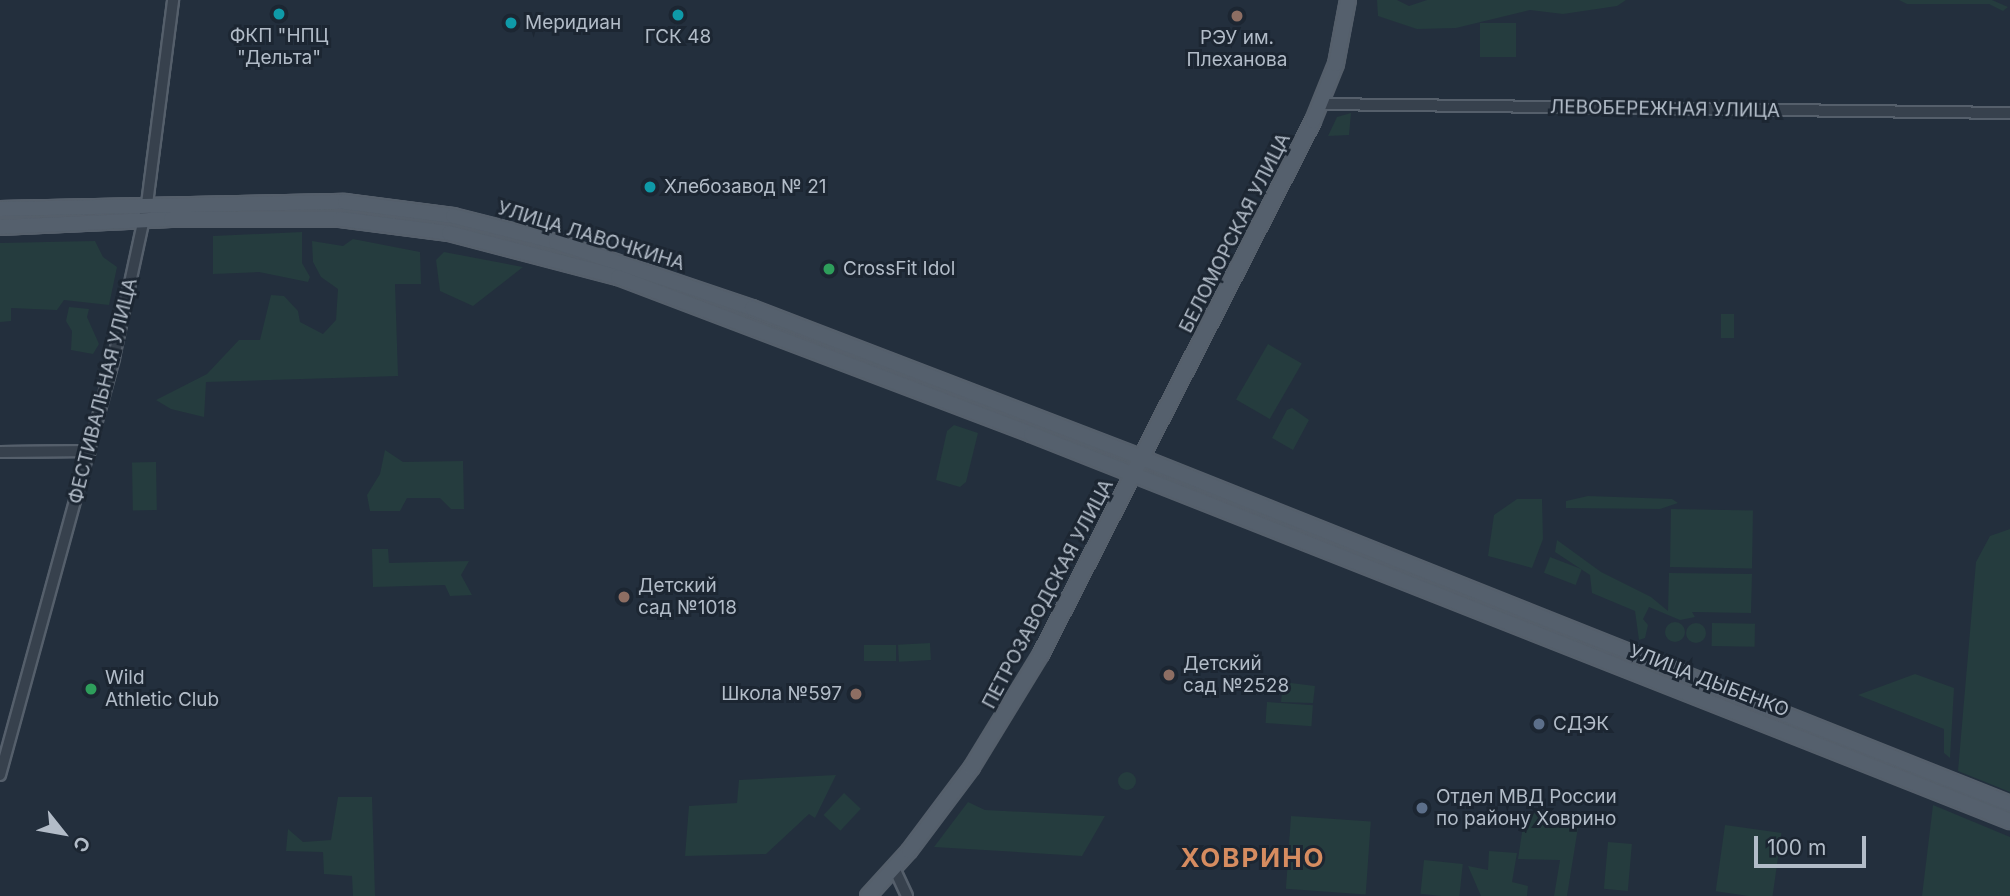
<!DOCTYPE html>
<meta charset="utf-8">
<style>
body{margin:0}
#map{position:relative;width:2010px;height:896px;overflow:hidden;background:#232f3d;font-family:Inter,sans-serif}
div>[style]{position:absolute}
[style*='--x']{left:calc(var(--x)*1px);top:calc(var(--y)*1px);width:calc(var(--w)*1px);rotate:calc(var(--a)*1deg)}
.green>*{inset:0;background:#253c3e;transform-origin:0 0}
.round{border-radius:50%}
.roads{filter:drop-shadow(2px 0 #555f6b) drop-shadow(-2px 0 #555f6b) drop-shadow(0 2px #555f6b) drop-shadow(0 -2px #555f6b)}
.minor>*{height:10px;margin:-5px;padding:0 5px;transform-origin:5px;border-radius:5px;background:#37414d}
.major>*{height:14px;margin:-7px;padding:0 7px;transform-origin:7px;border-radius:7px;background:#55606d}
.dots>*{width:19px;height:19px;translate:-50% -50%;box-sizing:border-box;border:4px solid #1c2632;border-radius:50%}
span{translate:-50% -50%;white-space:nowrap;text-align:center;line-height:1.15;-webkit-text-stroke:6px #1c2632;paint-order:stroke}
.poi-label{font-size:19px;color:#b2bcc8}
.left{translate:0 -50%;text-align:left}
.right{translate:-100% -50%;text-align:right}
.street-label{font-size:19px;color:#b2bcc8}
.district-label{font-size:26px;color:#d68c60;font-weight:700;letter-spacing:2px}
.north{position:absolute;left:28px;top:798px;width:70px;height:70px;-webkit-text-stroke:5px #1c2632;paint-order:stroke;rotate:121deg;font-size:19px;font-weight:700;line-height:28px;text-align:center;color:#b2bcc8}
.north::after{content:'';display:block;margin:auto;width:24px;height:32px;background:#b2bcc8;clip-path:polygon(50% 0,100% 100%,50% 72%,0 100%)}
.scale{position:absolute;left:1754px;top:836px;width:112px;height:32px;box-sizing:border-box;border:4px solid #b2bcc8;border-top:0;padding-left:9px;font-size:21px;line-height:24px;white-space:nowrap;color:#b2bcc8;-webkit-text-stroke:5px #1c2632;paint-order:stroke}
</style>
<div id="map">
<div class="green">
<div style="clip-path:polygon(1377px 0,1397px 0,1409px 6px,1427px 0,1626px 0,1617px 6px,1563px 14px,1530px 10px,1456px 28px,1417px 29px,1378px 16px)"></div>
<div style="clip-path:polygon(1899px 0,1992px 0,2008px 7px,2003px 11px,1989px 4px,1907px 4px)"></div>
<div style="left:1480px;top:23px;width:36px;height:34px"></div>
<div style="clip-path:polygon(1351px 113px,1349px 135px,1328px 136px,1337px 117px)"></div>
<div style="clip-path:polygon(345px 202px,556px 242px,1142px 458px,1133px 475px,685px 301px,398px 225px,144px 221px,147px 204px)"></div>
<div style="clip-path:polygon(302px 232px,302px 263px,310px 277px,308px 282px,259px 272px,213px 274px,213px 236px)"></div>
<div style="clip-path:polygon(353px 239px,420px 252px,421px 284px,395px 284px,398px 376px,206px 382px,204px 417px,171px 409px,156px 400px,207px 374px,239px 340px,260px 340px,271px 295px,284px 296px,298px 311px,300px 322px,323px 334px,336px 320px,338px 289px,321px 277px,313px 262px,312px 241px,343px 246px)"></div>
<div style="clip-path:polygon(95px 241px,103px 257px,117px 267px,109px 305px,64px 300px,57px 310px,11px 308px,11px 321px,0 322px,0 243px)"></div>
<div style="clip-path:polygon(444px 252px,523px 267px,473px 306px,440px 291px,436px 260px)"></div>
<div style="clip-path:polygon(69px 307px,89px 309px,87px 317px,99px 344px,93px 354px,71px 350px,72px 331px,66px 321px)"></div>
<div style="left:1721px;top:314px;width:13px;height:24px"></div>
<div style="left:1268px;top:344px;width:39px;height:64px;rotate:30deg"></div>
<div style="clip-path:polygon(1292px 408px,1309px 420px,1293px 450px,1272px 438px,1287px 410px)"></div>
<div style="clip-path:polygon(954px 425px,978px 433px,966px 482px,960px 487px,936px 480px,947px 431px)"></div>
<div style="clip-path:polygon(385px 450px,403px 462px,463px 461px,464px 509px,451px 509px,440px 498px,407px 498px,400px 511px,370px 511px,367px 495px,380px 474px)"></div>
<div style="left:156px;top:462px;width:48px;height:24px;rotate:89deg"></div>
<div style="clip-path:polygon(1588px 496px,1672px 499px,1678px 503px,1660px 509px,1566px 508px,1566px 501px)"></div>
<div style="clip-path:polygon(1517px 499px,1542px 499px,1543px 539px,1532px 568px,1488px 556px,1494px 515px)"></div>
<div style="left:1671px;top:509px;width:82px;height:58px;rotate:1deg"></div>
<div style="clip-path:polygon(2010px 529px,2010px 792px,1958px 771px,1976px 562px,1990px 536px)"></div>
<div style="clip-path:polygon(1557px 540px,1601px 572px,1651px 597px,1668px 611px,1669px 573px,1752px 574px,1751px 613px,1692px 612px,1695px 617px,1680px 620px,1649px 607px,1643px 619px,1648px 625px,1645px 638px,1639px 640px,1635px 611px,1592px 593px,1590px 575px,1555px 552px)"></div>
<div style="clip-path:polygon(372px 549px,388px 549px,389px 563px,469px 561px,461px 575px,472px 595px,450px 596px,445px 585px,373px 587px)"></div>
<div style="left:1550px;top:557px;width:34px;height:17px;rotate:21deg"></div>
<div class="round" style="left:1665px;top:622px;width:20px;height:20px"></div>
<div style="left:1712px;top:623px;width:43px;height:23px;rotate:1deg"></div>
<div class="round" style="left:1686px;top:623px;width:20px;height:20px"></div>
<div style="left:930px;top:643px;width:17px;height:32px;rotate:87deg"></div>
<div style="left:896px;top:645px;width:16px;height:32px;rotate:90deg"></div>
<div style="clip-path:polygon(1915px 674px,1954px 688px,1950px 758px,1944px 753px,1944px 729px,1858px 695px)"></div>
<div style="clip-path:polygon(1283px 682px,1315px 686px,1313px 703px,1281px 702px)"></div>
<div style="left:1267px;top:702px;width:46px;height:21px;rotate:4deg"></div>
<div class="round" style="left:1118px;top:772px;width:18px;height:18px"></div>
<div style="clip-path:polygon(836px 775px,815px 818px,809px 814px,766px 854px,685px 856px,689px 806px,737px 803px,739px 780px)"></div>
<div style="left:844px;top:793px;width:23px;height:30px;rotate:43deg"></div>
<div style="clip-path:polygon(338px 797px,372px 797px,375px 896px,353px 896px,352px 876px,324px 874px,323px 852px,286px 851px,288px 829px,303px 842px,331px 840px)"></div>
<div style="clip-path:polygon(968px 802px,985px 810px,1105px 816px,1082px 856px,934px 847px)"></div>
<div style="clip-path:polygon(1933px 805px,2010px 837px,2010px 896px,1922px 896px)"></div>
<div style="clip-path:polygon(1525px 813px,1580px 815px,1567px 896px,1554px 896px,1560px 860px,1518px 859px)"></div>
<div style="left:1291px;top:816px;width:80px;height:73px;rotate:4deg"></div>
<div style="left:1725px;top:825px;width:57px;height:67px;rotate:8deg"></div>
<div style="left:1608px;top:842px;width:24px;height:47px;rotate:5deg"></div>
<div style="clip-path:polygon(1489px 851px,1517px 853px,1512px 882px,1528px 886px,1527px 896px,1481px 896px,1468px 866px,1488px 870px)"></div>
<div style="left:1424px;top:860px;width:39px;height:34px;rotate:6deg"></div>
</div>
<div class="roads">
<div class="minor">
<div style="--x:1321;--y:104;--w:689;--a:0.75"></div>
<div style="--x:0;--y:452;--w:90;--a:-0.6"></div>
<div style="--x:0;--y:775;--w:433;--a:-74.7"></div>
<div style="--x:114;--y:357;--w:157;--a:-77.8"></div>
<div style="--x:147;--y:204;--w:206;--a:-82.7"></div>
<div style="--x:894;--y:868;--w:31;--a:65"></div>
</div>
<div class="major">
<div style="--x:0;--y:209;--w:345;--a:-1.2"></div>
<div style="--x:345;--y:202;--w:109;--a:7.4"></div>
<div style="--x:453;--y:216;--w:106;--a:14.2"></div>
<div style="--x:556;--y:242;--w:207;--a:18.6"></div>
<div style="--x:752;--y:308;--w:418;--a:21"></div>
<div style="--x:1142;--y:458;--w:934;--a:21.73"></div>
<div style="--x:0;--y:227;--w:171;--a:-2.7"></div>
<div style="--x:171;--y:219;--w:169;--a:0"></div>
<div style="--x:340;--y:219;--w:110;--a:7.3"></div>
<div style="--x:449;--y:233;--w:175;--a:14.6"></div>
<div style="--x:618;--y:277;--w:442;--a:20.8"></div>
<div style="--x:1031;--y:434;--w:1053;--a:21.57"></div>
<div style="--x:868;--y:896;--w:61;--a:-47.7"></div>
<div style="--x:909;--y:851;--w:105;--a:-53.1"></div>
<div style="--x:972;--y:767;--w:132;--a:-58.6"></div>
<div style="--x:1041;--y:654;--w:598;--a:-62.96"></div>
<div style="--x:1313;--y:121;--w:61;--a:-68"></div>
<div style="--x:1336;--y:64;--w:65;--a:-79.4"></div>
</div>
</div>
<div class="dots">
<div style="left:279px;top:14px;background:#0f9aa8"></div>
<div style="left:678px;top:15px;background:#0f9aa8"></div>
<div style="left:1237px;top:16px;background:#8d6e63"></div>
<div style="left:511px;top:23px;background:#0f9aa8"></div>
<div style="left:650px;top:187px;background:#0f9aa8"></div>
<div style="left:829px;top:269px;background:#2e9e5b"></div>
<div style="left:624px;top:597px;background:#8d6e63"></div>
<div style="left:1169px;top:675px;background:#8d6e63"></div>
<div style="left:91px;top:689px;background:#2e9e5b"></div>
<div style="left:856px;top:694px;background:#8d6e63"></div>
<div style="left:1539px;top:724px;background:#5c6f8a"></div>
<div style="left:1422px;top:808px;background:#5c6f8a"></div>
</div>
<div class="poi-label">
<span class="left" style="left:525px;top:23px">Меридиан</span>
<span style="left:279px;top:47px">ФКП "НПЦ<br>"Дельта"</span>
<span style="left:678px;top:37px">ГСК 48</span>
<span style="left:1237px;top:49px">РЭУ им.<br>Плеханова</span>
<span class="left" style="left:664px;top:187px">Хлебозавод № 21</span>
<span class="left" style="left:843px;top:269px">CrossFit Idol</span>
<span class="left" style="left:638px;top:597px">Детский<br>сад №1018</span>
<span class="left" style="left:1183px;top:675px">Детский<br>сад №2528</span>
<span class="left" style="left:105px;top:689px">Wild<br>Athletic Club</span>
<span class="right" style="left:842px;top:694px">Школа №597</span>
<span class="left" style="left:1553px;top:724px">СДЭК</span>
<span class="left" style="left:1436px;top:808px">Отдел МВД России<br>по району Ховрино</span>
</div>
<div class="street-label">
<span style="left:1665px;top:109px;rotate:1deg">ЛЕВОБЕРЕЖНАЯ УЛИЦА</span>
<span style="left:1235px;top:233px;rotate:-63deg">БЕЛОМОРСКАЯ УЛИЦА</span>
<span style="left:591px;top:236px;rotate:17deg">УЛИЦА ЛАВОЧКИНА</span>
<span style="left:103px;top:391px;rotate:-76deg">ФЕСТИВАЛЬНАЯ УЛИЦА</span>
<span style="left:1048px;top:594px;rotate:-62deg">ПЕТРОЗАВОДСКАЯ УЛИЦА</span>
<span style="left:1709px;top:681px;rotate:21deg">УЛИЦА ДЫБЕНКО</span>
</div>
<div class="district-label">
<span style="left:1253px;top:858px">ХОВРИНО</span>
</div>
<div class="north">С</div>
<div class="scale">100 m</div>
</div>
